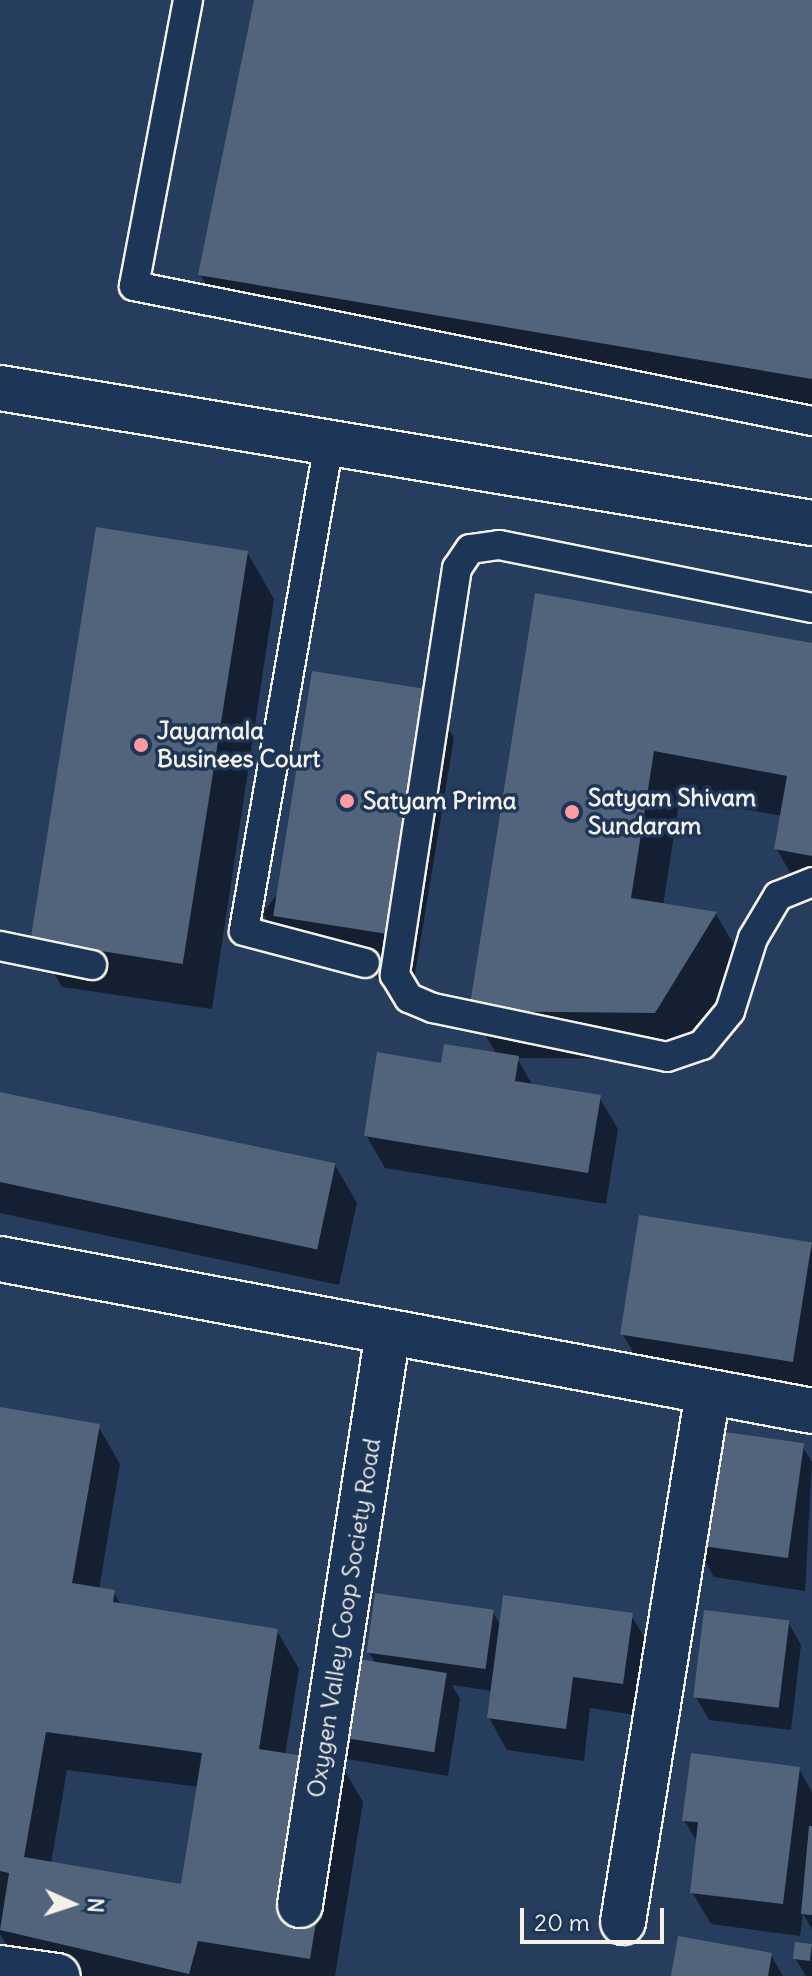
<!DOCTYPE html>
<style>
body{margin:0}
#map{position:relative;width:812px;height:1976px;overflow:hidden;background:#263d5d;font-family:Delius,sans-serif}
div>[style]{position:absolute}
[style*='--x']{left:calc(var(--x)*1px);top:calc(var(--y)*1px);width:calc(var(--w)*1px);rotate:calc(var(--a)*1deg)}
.shadow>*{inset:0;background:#0007}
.building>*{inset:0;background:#52647b;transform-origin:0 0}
.roads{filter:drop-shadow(2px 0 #f4f1e8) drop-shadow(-2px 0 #f4f1e8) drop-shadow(0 2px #f4f1e8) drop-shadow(0 -2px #f4f1e8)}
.service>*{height:28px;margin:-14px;padding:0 14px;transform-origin:14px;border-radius:14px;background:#1d3557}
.minor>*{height:44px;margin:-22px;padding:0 22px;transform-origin:22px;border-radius:22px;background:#1d3557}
.dots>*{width:22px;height:22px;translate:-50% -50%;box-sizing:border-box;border:4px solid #1d3557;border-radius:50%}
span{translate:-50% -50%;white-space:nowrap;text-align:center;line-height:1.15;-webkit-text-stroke:7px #1d3557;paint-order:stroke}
.poi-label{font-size:24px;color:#f4f1e8;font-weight:700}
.left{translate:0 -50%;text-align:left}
.street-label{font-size:24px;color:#f4f1e8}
.north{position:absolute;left:32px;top:1864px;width:80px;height:80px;-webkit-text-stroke:6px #1d3557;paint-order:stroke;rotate:93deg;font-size:22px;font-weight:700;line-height:32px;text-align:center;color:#f4f1e8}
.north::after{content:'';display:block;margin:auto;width:28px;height:36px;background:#f4f1e8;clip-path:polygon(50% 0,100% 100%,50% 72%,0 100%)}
.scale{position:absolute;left:520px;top:1908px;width:144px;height:36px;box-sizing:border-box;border:4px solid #f4f1e8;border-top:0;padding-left:10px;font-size:24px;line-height:28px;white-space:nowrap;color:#f4f1e8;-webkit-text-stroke:6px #1d3557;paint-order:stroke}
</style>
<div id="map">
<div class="shadow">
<div style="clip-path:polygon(256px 0,812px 0,812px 413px,222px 313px,200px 274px)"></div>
<div style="clip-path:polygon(247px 552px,274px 599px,212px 1009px,62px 987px,35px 940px)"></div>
<div style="clip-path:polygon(537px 595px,812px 645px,812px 897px,803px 895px,776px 848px,782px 816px,680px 797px,663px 906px,716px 914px,743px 960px,682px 1059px,517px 1058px,533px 1086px,599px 1097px,618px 1129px,606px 1204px,385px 1168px,366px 1135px,443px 1065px,497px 1055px,471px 1011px)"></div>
<div style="clip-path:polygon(427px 691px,454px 738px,413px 986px,290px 960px,263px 913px)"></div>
<div style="clip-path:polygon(0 1094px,335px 1165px,357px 1203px,339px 1285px,0 1213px)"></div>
<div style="clip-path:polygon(812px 1245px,812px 1393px,641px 1366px,622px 1333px)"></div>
<div style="clip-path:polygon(evenodd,0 1409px,98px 1426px,120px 1464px,99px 1590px,114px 1592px,120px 1604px,277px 1631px,299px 1669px,285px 1755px,341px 1764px,363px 1802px,335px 1976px,57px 1976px,19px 1967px,0 1934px,0 1409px,67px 1770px,199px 1787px,183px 1886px,51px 1864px,67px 1770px)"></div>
<div style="clip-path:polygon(802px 1446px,812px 1462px,805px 1591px,714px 1577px,696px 1545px)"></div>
<div style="clip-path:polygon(493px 1612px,501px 1627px,631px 1615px,650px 1647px,641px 1716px,590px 1708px,584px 1761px,507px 1750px,489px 1718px,492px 1691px,452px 1685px,460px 1699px,448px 1776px,347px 1759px,334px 1736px,376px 1664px,368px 1651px)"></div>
<div style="clip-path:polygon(788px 1622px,801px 1645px,791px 1730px,709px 1720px,696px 1697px)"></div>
<div style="clip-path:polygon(799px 1769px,812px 1792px,812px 1929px,803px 1914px,800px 1936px,711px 1924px,692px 1892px,698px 1843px,684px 1820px)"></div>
<div style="clip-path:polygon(812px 1946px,812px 1976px,806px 1976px,795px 1958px)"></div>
<div style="clip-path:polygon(771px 1955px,783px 1976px,673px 1976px)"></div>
</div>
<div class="building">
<div style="clip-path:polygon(254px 0,812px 0,812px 379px,198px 275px)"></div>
<div style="left:96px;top:527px;width:154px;height:418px;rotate:9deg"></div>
<div style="clip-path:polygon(535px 593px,812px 643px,812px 856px,774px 849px,787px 776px,654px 751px,631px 898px,717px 912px,655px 1013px,469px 1011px)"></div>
<div style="left:312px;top:671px;width:117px;height:248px;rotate:9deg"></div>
<div style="clip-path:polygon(444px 1044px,519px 1056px,515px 1081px,601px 1095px,588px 1173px,364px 1136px,377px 1052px,441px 1063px)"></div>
<div style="left:0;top:1092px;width:343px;height:88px;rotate:12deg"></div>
<div style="left:639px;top:1215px;width:175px;height:121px;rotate:9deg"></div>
<div style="clip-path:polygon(evenodd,0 1407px,100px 1424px,72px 1583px,115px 1590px,113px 1602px,278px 1629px,259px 1749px,342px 1762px,310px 1959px,198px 1941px,189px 1974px,0 1930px,9px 1873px,0 1871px,0 1407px,46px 1732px,202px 1753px,181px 1884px,24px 1857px,46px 1732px)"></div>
<div style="left:710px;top:1430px;width:95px;height:116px;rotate:8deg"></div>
<div style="left:375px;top:1593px;width:120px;height:60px;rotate:8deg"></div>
<div style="clip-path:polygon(503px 1595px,633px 1613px,623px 1684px,573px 1677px,566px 1729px,487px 1718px)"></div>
<div style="left:704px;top:1610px;width:86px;height:88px;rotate:7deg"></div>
<div style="left:345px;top:1657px;width:103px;height:80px;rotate:9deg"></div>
<div style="clip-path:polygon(691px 1753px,800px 1767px,783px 1904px,690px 1893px,698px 1822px,682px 1821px)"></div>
<div style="clip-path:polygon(809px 1826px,812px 1826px,812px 1915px,801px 1914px)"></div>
<div style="clip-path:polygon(678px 1936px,772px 1953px,768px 1976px,671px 1976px)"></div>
<div style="left:795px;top:1942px;width:17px;height:17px;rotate:7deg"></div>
</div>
<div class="roads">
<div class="service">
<div style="--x:188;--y:0;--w:291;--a:100.7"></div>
<div style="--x:134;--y:286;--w:691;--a:11.26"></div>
<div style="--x:329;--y:443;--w:495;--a:99.9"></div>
<div style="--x:244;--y:931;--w:125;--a:14.8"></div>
<div style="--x:812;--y:608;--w:319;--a:-168.6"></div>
<div style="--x:499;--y:545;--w:29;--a:172"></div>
<div style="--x:470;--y:549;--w:23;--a:124"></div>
<div style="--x:457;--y:568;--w:412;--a:98.7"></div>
<div style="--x:395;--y:975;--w:27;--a:59"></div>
<div style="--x:409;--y:998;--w:26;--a:23"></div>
<div style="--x:433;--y:1008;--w:239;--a:11.8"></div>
<div style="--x:667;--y:1057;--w:37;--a:-19"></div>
<div style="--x:702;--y:1045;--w:44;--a:-50.5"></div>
<div style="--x:730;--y:1011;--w:77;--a:-72.5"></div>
<div style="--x:753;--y:938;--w:49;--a:-59.2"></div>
<div style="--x:778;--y:896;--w:37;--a:-22"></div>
<div style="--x:0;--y:946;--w:94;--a:11.7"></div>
</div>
<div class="minor">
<div style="--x:0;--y:388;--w:823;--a:9.44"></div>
<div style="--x:0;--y:1259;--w:826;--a:10.6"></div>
<div style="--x:300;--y:1905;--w:580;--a:-81.27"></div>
<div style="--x:623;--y:1922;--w:537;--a:-80.89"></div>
<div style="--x:0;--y:1968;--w:58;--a:8"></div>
</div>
</div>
<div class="dots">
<div style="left:141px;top:745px;background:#ff9aa2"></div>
<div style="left:347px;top:801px;background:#ff9aa2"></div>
<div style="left:572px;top:812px;background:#ff9aa2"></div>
</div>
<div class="poi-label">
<span class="left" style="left:157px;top:745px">Jayamala<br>Businees Court</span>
<span class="left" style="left:588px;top:812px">Satyam Shivam<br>Sundaram</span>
<span class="left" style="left:363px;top:801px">Satyam Prima</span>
</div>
<div class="street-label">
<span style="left:344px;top:1618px;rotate:-81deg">Oxygen Valley Coop Society Road</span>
</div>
<div class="north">N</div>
<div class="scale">20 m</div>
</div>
